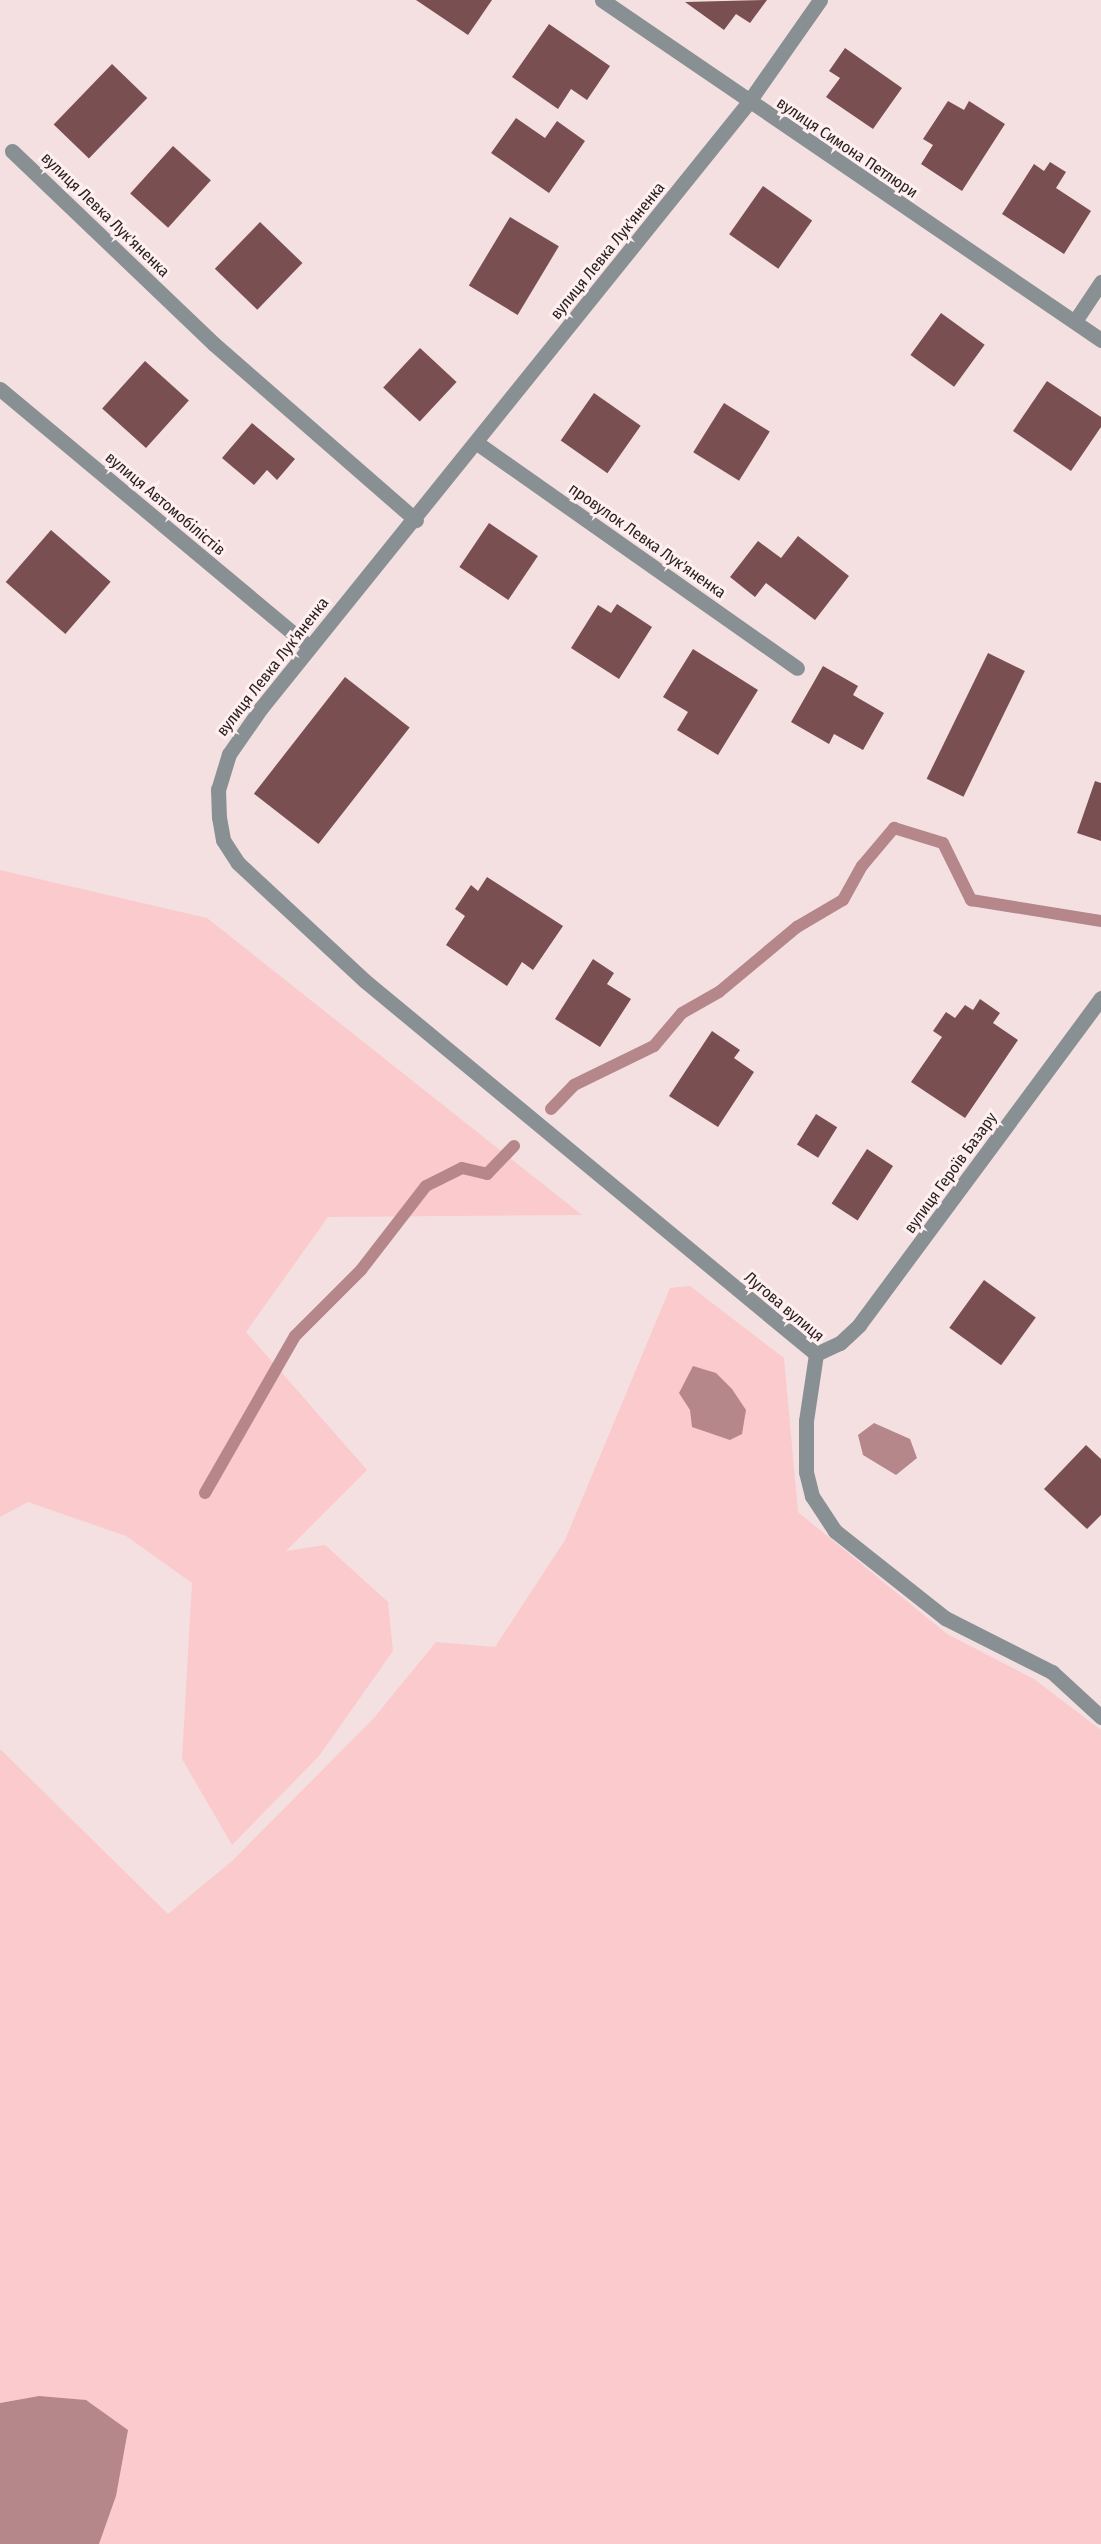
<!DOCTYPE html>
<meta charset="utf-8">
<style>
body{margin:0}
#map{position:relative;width:1101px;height:2544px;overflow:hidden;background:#f4e0e1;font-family:"Fira Sans Condensed",sans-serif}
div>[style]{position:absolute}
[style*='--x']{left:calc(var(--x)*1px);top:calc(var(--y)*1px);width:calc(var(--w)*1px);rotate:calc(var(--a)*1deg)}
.green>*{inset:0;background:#fbcacd}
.water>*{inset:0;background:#b5868a}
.stream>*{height:12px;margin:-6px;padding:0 6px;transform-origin:6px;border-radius:6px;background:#b5868a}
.building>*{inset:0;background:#7a4f52;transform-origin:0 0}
.minor>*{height:15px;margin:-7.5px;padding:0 7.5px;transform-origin:7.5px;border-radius:7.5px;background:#899094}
span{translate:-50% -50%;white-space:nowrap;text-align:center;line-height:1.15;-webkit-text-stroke:6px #ffeff0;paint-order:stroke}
.street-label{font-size:16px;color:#282121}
</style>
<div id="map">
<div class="green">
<div style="clip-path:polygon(0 870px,207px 918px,582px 1215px,328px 1217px,246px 1332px,367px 1470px,286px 1551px,325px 1545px,388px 1602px,393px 1651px,319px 1756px,232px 1845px,182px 1759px,192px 1583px,126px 1536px,28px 1502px,0 1517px)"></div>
<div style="clip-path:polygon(690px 1286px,784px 1358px,798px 1512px,947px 1634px,1034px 1679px,1101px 1730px,1101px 2544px,99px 2544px,116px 2496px,39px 2396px,0 2403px,0 1749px,168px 1914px,232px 1861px,373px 1719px,436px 1642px,495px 1647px,565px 1540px,670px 1288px)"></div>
</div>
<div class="water">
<div style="clip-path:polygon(693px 1366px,716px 1373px,732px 1389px,746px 1410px,742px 1434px,730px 1440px,692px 1427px,690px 1410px,679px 1393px)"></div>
<div style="clip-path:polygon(874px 1423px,910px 1439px,917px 1458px,896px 1475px,863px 1455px,858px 1435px)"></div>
<div style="clip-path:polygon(39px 2396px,86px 2400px,128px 2430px,116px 2496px,99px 2544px,0 2544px,0 2403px)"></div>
</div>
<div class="stream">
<div style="--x:551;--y:1109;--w:33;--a:-46"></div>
<div style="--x:574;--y:1085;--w:89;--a:-26"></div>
<div style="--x:654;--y:1046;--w:43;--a:-49.7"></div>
<div style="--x:682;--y:1013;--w:43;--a:-29.6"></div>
<div style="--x:719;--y:992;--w:102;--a:-39.8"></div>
<div style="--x:797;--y:927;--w:53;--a:-30.4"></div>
<div style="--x:843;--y:900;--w:39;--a:-61"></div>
<div style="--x:862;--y:866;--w:50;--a:-49.9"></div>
<div style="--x:894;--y:828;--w:51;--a:17"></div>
<div style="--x:943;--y:843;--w:64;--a:63.8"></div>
<div style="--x:971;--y:900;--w:132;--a:9.2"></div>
<div style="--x:205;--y:1493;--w:181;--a:-60.2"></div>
<div style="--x:295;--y:1336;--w:93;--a:-45"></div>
<div style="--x:361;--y:1270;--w:106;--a:-52.3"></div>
<div style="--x:426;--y:1186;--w:40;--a:-26.6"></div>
<div style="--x:462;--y:1168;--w:26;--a:13"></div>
<div style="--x:487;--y:1174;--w:39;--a:-46"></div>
</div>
<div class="building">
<div style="clip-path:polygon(416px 0,492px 0,468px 35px)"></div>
<div style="clip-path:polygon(767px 0,750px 23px,736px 14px,724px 30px,685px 2px)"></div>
<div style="clip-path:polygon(549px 24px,610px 66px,587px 100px,571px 89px,558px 109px,512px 77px)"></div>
<div style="clip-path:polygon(845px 48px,902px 88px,873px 129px,826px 97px,840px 78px,829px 71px)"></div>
<div style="left:112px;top:64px;width:49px;height:84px;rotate:44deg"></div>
<div style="clip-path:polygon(948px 101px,964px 110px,969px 101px,1005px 124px,962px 191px,921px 164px,933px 145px,923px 139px)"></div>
<div style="clip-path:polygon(516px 118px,545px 138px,557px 121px,585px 141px,549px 193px,491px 153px)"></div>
<div style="left:173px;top:146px;width:51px;height:64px;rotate:42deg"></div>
<div style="clip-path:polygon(1050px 162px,1066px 172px,1056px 188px,1091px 211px,1064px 254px,1002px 214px,1034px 164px,1044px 171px)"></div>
<div style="left:763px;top:186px;width:60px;height:59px;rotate:35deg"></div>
<div style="left:510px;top:217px;width:57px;height:80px;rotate:31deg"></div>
<div style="left:260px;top:222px;width:59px;height:65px;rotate:44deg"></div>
<div style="left:941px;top:313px;width:54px;height:52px;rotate:36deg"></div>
<div style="left:420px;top:348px;width:50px;height:54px;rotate:43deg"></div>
<div style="left:145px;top:361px;width:59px;height:64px;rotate:42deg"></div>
<div style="clip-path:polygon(1047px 381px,1101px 417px,1101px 427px,1071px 471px,1013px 431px)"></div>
<div style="left:594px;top:393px;width:57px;height:58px;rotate:35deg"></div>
<div style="left:724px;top:403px;width:54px;height:58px;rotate:32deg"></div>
<div style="clip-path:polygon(252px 423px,295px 459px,277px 480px,267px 470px,254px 485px,222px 458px)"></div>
<div style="left:489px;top:523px;width:59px;height:53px;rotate:34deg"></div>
<div style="left:51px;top:530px;width:79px;height:69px;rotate:41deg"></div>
<div style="clip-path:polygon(798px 536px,849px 576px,815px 620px,766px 583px,755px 597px,730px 577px,758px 541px,781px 558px)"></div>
<div style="clip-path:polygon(617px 604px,652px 627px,619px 679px,571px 648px,598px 605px,611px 613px)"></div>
<div style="clip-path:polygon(693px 649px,758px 690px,718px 755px,677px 730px,688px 712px,663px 697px)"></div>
<div style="left:988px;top:653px;width:41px;height:140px;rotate:26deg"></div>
<div style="clip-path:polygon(823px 666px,858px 686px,853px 695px,884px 713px,863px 750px,834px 734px,829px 744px,791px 722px)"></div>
<div style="left:345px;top:677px;width:82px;height:148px;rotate:38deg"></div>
<div style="clip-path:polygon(1095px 781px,1101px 783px,1101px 841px,1077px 833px)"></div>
<div style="clip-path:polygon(487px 877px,563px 926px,533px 970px,522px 962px,507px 986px,446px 945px,465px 916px,455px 909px,471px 885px,478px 891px)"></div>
<div style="clip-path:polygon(593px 959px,614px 973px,607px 984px,631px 999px,600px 1047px,555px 1019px)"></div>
<div style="clip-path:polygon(980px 999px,1000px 1013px,993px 1023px,1018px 1040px,965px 1118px,911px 1082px,942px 1037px,933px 1031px,946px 1012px,955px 1018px,965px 1005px,973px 1010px)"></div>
<div style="clip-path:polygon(712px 1031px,740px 1050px,734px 1058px,754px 1072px,718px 1127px,669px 1096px)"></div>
<div style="left:816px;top:1114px;width:25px;height:36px;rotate:32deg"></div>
<div style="left:867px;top:1149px;width:31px;height:65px;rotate:33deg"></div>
<div style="left:984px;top:1280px;width:64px;height:59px;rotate:36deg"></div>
<div style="clip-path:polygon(1086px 1445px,1101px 1459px,1101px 1515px,1087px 1529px,1044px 1489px)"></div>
</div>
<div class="minor">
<div style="--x:602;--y:0;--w:604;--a:34.27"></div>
<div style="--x:820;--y:0;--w:126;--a:125"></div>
<div style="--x:748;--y:103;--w:777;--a:128.83"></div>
<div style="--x:261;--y:708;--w:56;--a:124.8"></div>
<div style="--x:229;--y:754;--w:37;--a:107"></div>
<div style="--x:218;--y:789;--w:28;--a:88"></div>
<div style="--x:219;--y:817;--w:23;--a:80"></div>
<div style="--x:223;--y:840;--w:27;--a:57"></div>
<div style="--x:238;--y:863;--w:173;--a:42.9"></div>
<div style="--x:365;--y:981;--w:585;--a:39.59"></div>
<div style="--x:816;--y:1354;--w:68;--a:98.5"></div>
<div style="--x:806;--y:1421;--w:51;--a:90"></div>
<div style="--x:806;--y:1472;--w:25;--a:76"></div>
<div style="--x:812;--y:1496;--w:42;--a:56.7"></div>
<div style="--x:835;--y:1531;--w:140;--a:38.3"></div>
<div style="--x:945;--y:1618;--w:120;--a:26.8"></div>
<div style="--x:1052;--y:1672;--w:67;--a:42.6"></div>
<div style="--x:12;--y:151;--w:279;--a:43.7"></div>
<div style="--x:214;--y:344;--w:268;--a:41.1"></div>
<div style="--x:1075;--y:321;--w:47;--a:-56.3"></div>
<div style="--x:0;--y:389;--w:401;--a:39.8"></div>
<div style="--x:477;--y:443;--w:391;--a:35.1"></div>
<div style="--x:816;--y:1354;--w:26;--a:-25"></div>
<div style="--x:840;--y:1343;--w:26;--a:-43"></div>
<div style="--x:859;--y:1325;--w:407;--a:-53.5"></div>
</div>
<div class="street-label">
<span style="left:847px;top:148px;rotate:34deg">вулиця Симона Петлюри</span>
<span style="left:105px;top:215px;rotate:44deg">вулиця Левка Лук'яненка</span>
<span style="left:608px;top:251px;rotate:-51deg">вулиця Левка Лук'яненка</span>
<span style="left:165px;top:504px;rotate:40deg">вулиця Автомобілістів</span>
<span style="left:647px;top:541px;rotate:35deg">провулок Левка Лук'яненка</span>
<span style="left:273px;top:667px;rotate:-52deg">вулиця Левка Лук'яненка</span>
<span style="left:951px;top:1173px;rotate:-54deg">вулиця Героїв Базару</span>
<span style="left:784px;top:1307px;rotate:40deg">Лугова вулиця</span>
</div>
</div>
